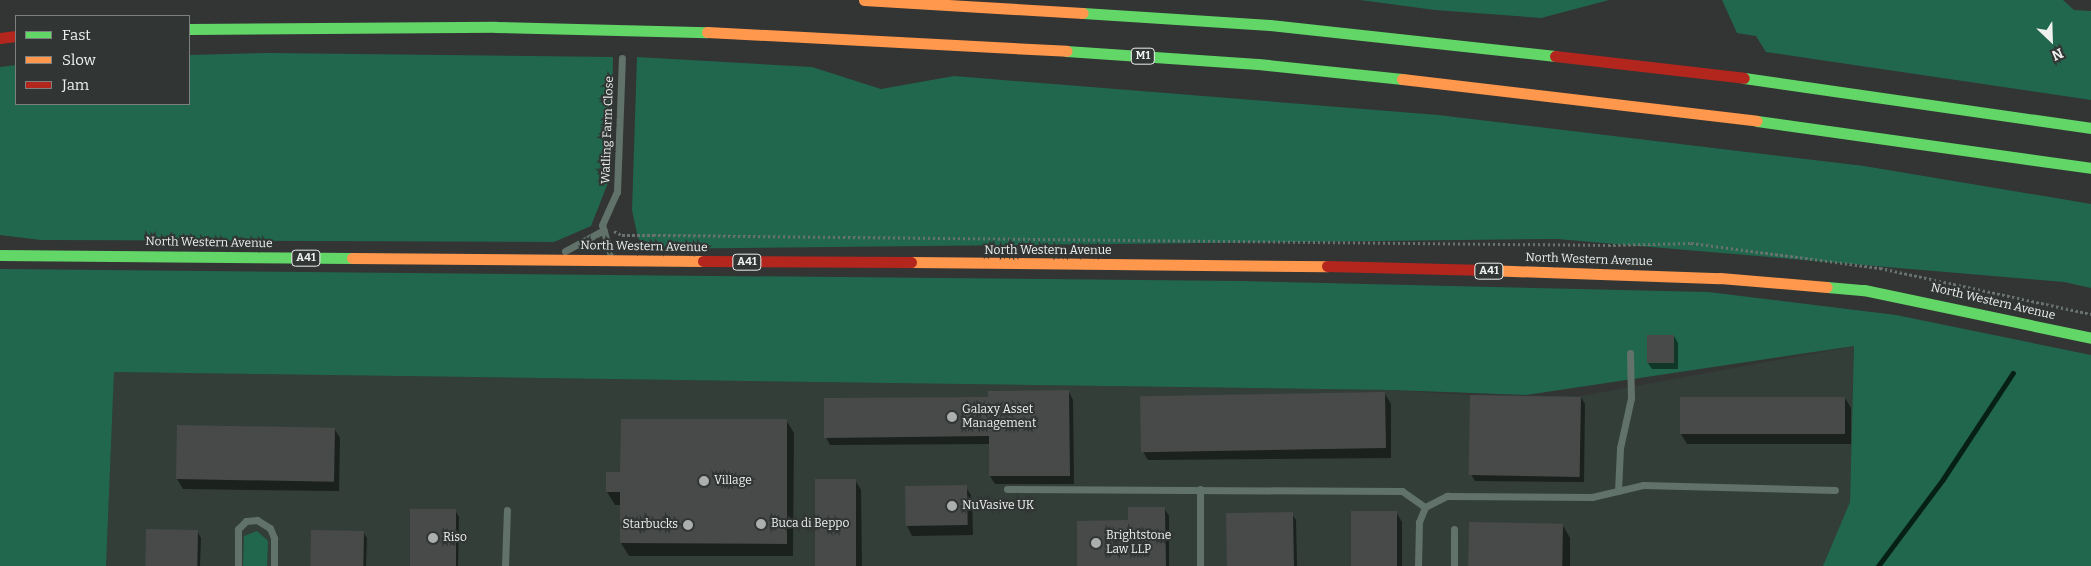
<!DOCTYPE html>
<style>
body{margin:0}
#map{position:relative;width:2091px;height:566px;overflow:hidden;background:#323534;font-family:Bitter,serif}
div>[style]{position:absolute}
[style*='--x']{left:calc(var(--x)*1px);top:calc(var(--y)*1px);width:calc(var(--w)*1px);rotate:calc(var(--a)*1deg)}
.built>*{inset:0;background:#333e38}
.green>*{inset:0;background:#21674e}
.shadow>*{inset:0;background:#0007}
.stream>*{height:5px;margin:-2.5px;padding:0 2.5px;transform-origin:2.5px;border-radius:2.5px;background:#072016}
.building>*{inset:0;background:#484a49;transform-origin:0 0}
.path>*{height:3px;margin-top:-1.5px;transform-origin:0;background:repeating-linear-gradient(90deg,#68726e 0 2.5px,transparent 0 5px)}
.lane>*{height:7px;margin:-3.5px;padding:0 3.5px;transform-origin:3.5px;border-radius:3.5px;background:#61726a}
.fast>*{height:11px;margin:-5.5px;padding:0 5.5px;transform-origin:5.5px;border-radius:5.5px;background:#63d668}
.slow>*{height:11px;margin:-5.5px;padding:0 5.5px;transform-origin:5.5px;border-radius:5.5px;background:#ff974d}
.jam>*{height:11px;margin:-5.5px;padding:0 5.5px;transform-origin:5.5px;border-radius:5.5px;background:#b3261e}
.dots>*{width:14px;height:14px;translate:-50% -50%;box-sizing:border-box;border:2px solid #313634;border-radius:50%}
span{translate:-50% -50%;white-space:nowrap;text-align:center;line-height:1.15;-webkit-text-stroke:4px #313634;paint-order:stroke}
.shield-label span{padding:1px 4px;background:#313634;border:1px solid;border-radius:4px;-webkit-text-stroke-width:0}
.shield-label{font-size:11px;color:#edf0ee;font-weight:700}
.street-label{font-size:12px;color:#edf0ee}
.poi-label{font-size:12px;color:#edf0ee}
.left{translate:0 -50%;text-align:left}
.right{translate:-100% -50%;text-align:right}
.legend{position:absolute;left:15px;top:15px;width:175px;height:90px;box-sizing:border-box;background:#313634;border:1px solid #7c807e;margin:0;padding:6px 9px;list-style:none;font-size:15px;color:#edf0ee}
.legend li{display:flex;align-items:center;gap:10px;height:25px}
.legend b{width:25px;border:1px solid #7c807e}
.north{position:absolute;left:2026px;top:15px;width:50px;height:50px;-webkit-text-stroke:4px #313634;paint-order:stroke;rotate:156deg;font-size:14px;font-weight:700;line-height:20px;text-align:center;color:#edf0ee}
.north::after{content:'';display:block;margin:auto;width:18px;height:22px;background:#edf0ee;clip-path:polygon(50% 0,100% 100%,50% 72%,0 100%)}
</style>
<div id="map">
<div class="built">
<div style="clip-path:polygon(1854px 346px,1850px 502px,1823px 566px,106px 566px,114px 372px,1392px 390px,1470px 395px,1581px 396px)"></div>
</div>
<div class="green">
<div style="clip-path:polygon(1360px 0,1609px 0,1541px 18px,1435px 10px)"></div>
<div style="clip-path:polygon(1722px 0,2063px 0,2074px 10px,2091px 11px,2091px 100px,1766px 52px,1756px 36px,1737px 33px)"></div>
<div style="clip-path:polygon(268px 53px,613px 57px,611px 175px,591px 226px,554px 242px,41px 240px,0 235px,0 67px,16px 65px,16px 104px,189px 104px,189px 55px)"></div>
<div style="clip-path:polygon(637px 57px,812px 67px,881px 89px,954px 76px,1438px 115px,1864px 166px,2091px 204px,2091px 288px,2064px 282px,1557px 239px,647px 249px,638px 238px,632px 210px)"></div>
<div style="clip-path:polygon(0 269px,1241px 281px,1708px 292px,1896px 315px,2091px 355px,2091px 566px,1823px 566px,1850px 502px,1854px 346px,1526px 395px,1392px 390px,114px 372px,106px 566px,0 566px)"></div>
<div style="clip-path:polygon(257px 531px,268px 541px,267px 566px,243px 566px,244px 536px)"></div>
</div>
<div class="shadow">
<div style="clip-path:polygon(1674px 336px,1678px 343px,1678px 369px,1652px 369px,1648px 363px)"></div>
<div style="clip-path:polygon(1069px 392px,1073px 400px,1074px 484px,995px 484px,990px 476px,990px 444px,830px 445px,826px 437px,990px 398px)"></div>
<div style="clip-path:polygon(1385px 394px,1391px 404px,1391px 458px,1148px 460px,1142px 450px)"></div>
<div style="clip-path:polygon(1581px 397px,1585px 404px,1584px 482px,1475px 481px,1471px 474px)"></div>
<div style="clip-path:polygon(1845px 398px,1851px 408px,1851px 444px,1687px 444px,1681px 434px)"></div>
<div style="clip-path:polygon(786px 420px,794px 433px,793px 556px,629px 556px,621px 543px,622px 505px,615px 505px,607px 492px,607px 473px,622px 473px)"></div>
<div style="clip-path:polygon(334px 428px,340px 438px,339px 491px,183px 489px,177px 479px)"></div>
<div style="clip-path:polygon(855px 480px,861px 490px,862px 566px,818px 566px,816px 481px)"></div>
<div style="clip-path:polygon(966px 487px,972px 497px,973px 535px,912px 536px,907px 526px)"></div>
<div style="clip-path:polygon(1164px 508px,1169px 516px,1169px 566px,1078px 566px,1129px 522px)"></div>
<div style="clip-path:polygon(455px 510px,459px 517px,458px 566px,411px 566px)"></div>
<div style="clip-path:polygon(1396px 512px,1402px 522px,1402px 566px,1353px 566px)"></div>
<div style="clip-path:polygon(1292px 514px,1296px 520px,1297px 566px,1228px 566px)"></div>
<div style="clip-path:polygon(1562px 524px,1570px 538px,1570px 566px,1470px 566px)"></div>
<div style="clip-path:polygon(197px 531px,201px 538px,200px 566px,146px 566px)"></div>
<div style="clip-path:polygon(363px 532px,367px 538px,366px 566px,312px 566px)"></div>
</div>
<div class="stream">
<div style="--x:1878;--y:566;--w:109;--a:-53.2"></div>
<div style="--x:1943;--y:479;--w:127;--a:-56.6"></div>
</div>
<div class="building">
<div style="left:1647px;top:335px;width:27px;height:28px"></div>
<div style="clip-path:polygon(1069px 390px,1070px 476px,989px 476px,989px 436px,824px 438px,824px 398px,988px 397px,988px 391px)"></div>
<div style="left:1385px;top:392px;width:56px;height:245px;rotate:89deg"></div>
<div style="left:1470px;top:395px;width:111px;height:80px;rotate:1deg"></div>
<div style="left:1680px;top:397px;width:165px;height:37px"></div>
<div style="clip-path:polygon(621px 419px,787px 419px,787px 544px,620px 543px,620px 492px,606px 492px,606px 472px,620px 472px)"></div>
<div style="left:177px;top:425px;width:158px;height:54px;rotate:1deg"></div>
<div style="left:815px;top:479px;width:41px;height:87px"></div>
<div style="left:967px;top:485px;width:40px;height:62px;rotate:89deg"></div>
<div style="clip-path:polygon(1128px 507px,1165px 507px,1166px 566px,1077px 566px,1077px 521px,1128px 520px)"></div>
<div style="left:410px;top:509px;width:46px;height:57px"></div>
<div style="left:1351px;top:511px;width:46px;height:55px"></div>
<div style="left:1293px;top:512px;width:54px;height:67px;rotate:89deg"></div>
<div style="left:1469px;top:522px;width:94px;height:44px;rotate:1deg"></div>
<div style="left:146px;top:529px;width:52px;height:37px;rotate:1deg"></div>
<div style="left:311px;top:530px;width:53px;height:36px;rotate:1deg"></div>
</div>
<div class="path">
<div style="--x:614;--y:231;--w:9;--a:27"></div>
<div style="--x:622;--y:235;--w:31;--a:0"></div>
<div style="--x:653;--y:235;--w:955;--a:0.6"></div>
<div style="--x:1608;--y:245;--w:83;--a:-1.4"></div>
<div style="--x:1691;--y:243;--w:191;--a:7.5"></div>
<div style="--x:1880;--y:268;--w:216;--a:12.3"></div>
</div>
<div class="lane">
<div style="--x:565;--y:251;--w:44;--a:-28.3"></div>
<div style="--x:611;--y:256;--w:32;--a:-106"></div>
<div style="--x:602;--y:225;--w:36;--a:-66"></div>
<div style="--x:617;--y:192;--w:134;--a:-87.9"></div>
<div style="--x:1007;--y:489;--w:395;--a:0.3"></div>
<div style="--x:1402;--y:491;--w:28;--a:35"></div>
<div style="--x:1200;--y:489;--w:77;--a:90"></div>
<div style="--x:1618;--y:491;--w:43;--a:-87.3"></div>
<div style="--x:1620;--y:448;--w:51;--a:-77.6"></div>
<div style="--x:1631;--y:398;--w:45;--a:-91.3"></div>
<div style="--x:238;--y:566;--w:37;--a:-90"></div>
<div style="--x:238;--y:529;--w:11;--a:-45"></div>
<div style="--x:246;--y:521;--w:11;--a:-5"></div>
<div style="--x:257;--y:520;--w:15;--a:32"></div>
<div style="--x:270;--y:528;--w:11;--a:68"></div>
<div style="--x:274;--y:538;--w:28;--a:90"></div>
<div style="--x:505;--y:566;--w:56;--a:-88"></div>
<div style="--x:1418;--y:566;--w:44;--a:-88.7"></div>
<div style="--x:1419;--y:522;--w:16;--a:-68"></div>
<div style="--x:1425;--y:507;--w:25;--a:-27"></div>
<div style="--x:1447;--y:496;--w:145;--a:0.4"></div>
<div style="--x:1592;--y:497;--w:52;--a:-13.2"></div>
<div style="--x:1643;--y:485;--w:192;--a:1.5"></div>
<div style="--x:1454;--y:566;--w:37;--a:-90"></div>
</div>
<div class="fast">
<div style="--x:1083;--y:13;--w:187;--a:3.7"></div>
<div style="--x:1270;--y:25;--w:287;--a:6.2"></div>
<div style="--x:189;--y:29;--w:307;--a:-0.4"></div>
<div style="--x:496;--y:27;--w:211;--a:1.4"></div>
<div style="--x:1066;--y:51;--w:192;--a:3.9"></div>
<div style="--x:1258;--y:64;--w:145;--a:5.9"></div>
<div style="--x:1744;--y:78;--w:351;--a:8.2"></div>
<div style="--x:1757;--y:121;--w:337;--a:8"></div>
<div style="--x:0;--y:255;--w:352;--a:0.5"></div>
<div style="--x:1827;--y:287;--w:37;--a:5"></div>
<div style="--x:1864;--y:290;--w:232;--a:11.9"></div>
</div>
<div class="slow">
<div style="--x:864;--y:0;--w:219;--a:3.4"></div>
<div style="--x:707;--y:32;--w:360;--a:3"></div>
<div style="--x:1402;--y:79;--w:357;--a:6.7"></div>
<div style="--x:352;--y:258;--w:351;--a:0.5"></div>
<div style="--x:911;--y:262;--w:416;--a:0.6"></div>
<div style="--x:1486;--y:270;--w:234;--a:2"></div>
<div style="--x:1720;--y:278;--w:107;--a:4.8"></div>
</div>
<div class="jam">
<div style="--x:0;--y:38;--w:16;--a:-7"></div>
<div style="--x:1555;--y:56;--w:190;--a:6.6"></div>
<div style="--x:703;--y:261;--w:208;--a:0.3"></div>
<div style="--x:1327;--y:266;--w:159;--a:1.4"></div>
</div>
<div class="dots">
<div style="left:952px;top:417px;background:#acafad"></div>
<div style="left:704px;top:481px;background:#acafad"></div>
<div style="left:952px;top:506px;background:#acafad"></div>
<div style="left:761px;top:524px;background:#acafad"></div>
<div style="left:688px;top:525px;background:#acafad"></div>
<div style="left:433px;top:538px;background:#acafad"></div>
<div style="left:1096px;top:543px;background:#acafad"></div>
</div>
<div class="shield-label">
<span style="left:1143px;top:56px">M1</span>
<span style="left:306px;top:258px">A41</span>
<span style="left:747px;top:262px">A41</span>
<span style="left:1489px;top:271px">A41</span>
</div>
<div class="street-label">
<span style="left:608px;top:130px;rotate:-88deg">Watling Farm Close</span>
<span style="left:209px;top:243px;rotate:1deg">North Western Avenue</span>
<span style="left:644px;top:247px;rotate:1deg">North Western Avenue</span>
<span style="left:1048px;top:251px">North Western Avenue</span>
<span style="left:1589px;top:260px;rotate:2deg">North Western Avenue</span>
<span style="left:1993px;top:302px;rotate:13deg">North Western Avenue</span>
</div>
<div class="poi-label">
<span class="left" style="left:962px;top:417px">Galaxy Asset<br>Management</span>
<span class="left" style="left:714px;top:481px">Village</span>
<span class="left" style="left:962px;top:506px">NuVasive UK</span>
<span class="left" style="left:771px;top:524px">Buca di Beppo</span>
<span class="right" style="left:678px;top:525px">Starbucks</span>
<span class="left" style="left:1106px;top:543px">Brightstone<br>Law LLP</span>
<span class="left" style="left:443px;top:538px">Riso</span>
</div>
<ul class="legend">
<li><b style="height:6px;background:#63d668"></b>Fast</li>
<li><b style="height:6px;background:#ff974d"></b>Slow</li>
<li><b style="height:6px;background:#b3261e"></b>Jam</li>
</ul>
<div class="north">N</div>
</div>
